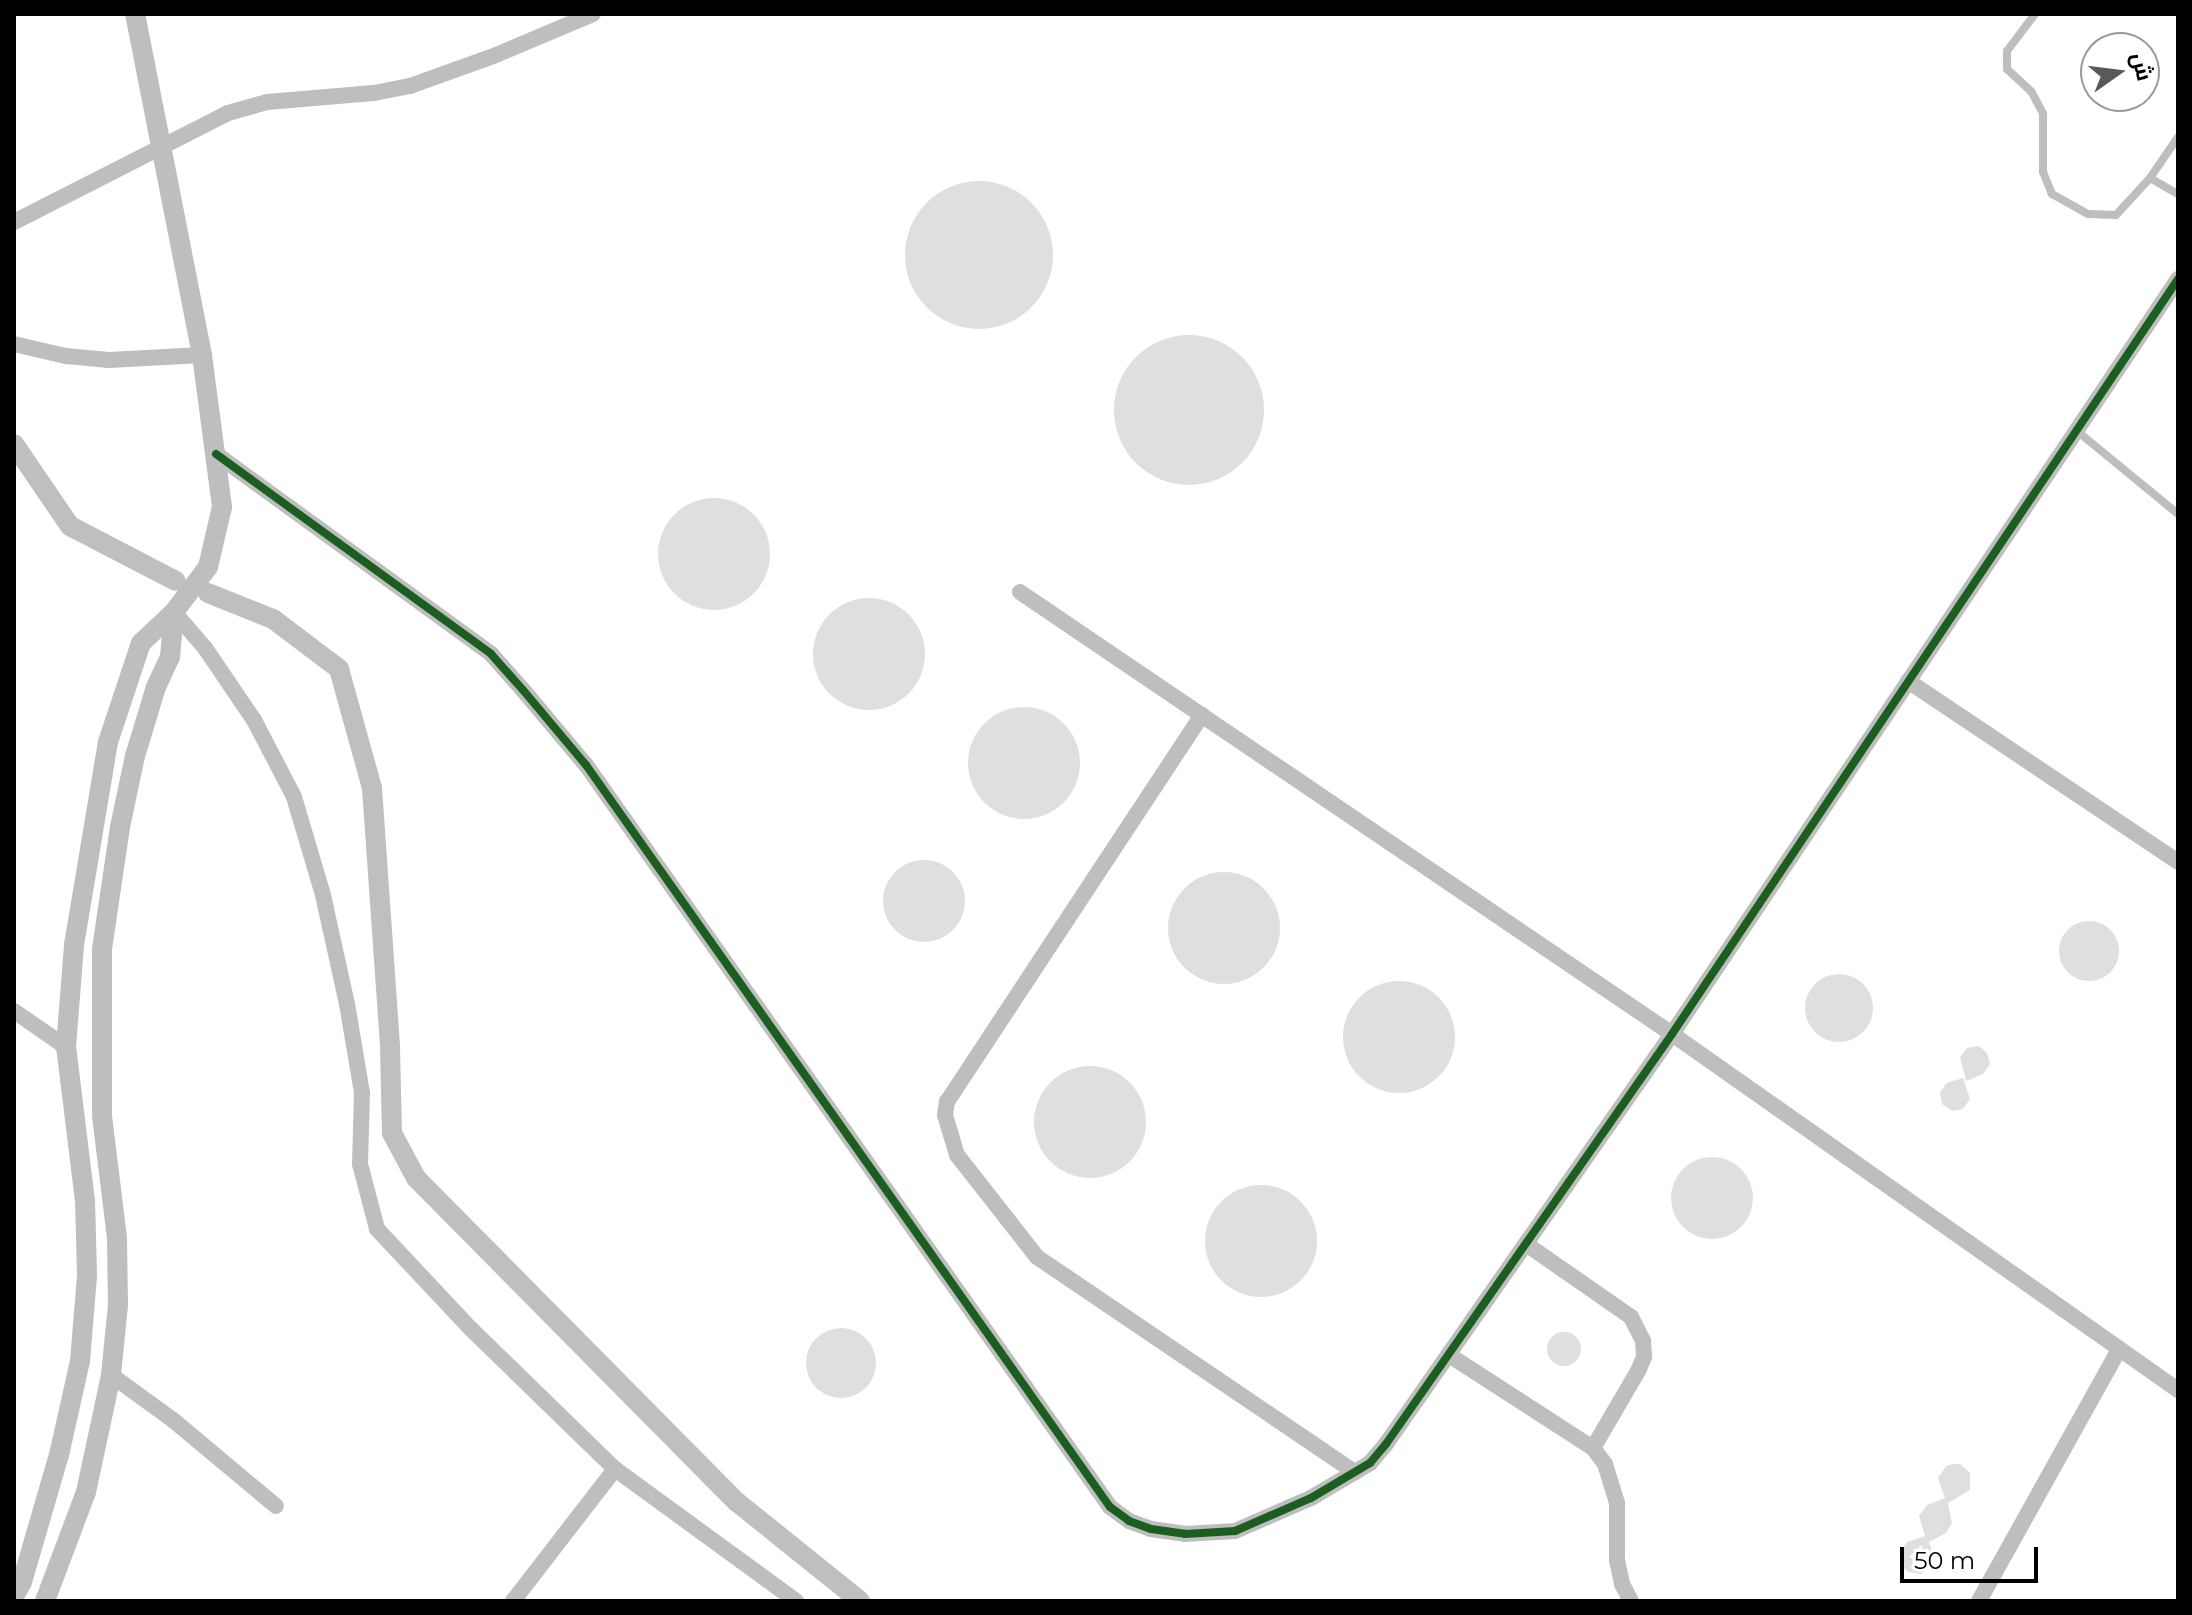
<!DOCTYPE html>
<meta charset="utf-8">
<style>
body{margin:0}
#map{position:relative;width:2192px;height:1615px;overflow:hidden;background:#fff;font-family:Montserrat,Cairo,sans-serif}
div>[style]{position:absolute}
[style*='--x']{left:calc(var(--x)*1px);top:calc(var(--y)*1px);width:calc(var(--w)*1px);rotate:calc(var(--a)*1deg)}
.canal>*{height:20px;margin:-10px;padding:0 10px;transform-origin:10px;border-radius:10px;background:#bfbfbf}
.building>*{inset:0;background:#dfdfdf}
.round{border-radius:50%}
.service>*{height:8px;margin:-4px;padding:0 4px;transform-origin:4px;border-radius:4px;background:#bebebe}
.minor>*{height:16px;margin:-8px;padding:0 8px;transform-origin:8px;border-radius:8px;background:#bebebe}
.tertiary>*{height:20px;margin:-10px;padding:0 10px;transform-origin:10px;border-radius:10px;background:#bebebe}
.cycleway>*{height:8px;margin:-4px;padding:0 4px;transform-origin:4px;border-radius:4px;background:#1b5e20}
span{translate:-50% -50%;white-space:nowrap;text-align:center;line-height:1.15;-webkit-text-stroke:6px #fff;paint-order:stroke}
.frame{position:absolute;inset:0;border:16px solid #000;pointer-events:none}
.north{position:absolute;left:2080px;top:32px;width:80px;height:80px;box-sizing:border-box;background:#fff;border:2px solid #999;border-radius:50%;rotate:76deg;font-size:22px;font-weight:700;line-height:32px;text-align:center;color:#000}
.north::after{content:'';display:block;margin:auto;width:28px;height:36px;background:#595959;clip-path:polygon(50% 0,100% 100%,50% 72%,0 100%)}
.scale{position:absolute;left:1900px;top:1547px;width:138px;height:36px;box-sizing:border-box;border:4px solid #000;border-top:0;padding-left:10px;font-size:24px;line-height:28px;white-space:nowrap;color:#000;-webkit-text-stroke:6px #fff;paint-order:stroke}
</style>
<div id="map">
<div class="canal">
<div style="--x:14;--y:444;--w:99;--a:55.7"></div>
<div style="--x:70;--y:526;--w:119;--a:27.4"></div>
<div style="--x:208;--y:593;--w:70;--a:21.8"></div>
<div style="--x:273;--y:619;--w:83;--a:37.1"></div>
<div style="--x:339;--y:669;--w:123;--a:74.5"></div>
<div style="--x:372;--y:788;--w:259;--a:86"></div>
<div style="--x:390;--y:1046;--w:87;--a:88.7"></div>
<div style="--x:392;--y:1133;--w:51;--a:61.9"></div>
<div style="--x:416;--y:1178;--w:456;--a:45.3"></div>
<div style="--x:737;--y:1502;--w:158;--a:38.8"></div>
</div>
<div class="building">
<div class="round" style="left:905px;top:181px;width:148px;height:148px"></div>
<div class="round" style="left:1114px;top:335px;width:150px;height:150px"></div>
<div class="round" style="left:658px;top:498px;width:112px;height:112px"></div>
<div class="round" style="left:813px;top:598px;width:112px;height:112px"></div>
<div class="round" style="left:968px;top:707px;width:112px;height:112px"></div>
<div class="round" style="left:883px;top:860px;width:82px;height:82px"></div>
<div class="round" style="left:1168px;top:872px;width:112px;height:112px"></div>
<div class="round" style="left:2059px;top:921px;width:60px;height:60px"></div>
<div class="round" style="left:1805px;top:974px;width:68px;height:68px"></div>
<div class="round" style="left:1343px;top:981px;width:112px;height:112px"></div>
<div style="clip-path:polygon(1979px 1046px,1987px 1053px,1990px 1064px,1983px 1074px,1966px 1081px,1960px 1057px,1967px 1048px)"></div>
<div class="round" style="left:1034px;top:1066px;width:112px;height:112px"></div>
<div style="clip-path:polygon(1963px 1078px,1970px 1099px,1963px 1109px,1952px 1111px,1942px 1104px,1940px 1092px,1947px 1083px)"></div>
<div class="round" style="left:1671px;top:1157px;width:82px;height:82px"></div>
<div class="round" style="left:1205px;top:1185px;width:112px;height:112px"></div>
<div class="round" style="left:806px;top:1328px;width:70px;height:70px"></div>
<div class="round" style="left:1547px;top:1332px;width:34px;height:34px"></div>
<div style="clip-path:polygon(1953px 1464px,1960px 1464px,1970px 1473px,1970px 1490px,1948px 1503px,1952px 1523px,1946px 1533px,1929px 1542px,1933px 1554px,1931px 1566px,1921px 1574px,1908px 1572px,1903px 1567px,1900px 1554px,1907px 1542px,1925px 1536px,1919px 1516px,1927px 1505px,1945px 1498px,1938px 1478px,1946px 1466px)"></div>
</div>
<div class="service">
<div style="--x:2035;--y:14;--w:46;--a:127.1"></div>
<div style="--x:2007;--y:51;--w:18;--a:90"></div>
<div style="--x:2007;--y:69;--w:33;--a:43"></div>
<div style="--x:2031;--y:91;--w:26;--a:62"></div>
<div style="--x:2043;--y:114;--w:58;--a:90"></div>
<div style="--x:2043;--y:172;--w:24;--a:68"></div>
<div style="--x:2052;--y:194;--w:41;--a:29.1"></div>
<div style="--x:2088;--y:214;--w:28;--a:2"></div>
<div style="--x:2116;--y:215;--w:50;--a:-47.4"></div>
<div style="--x:2150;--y:178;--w:50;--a:-55.7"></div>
<div style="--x:2150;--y:178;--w:32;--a:30"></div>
<div style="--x:2077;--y:431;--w:131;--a:39.4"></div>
</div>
<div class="minor">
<div style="--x:14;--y:222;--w:240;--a:-27"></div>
<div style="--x:228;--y:113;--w:41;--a:-15.8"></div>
<div style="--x:267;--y:102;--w:107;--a:-4.8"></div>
<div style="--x:374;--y:93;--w:37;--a:-11"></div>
<div style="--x:410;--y:86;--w:91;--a:-19.8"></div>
<div style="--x:496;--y:55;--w:105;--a:-22.9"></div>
<div style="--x:14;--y:344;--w:53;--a:13"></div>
<div style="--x:66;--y:356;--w:43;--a:5.3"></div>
<div style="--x:109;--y:360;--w:93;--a:-3.1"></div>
<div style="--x:216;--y:454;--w:340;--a:36"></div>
<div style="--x:491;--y:654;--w:48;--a:48.4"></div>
<div style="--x:523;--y:690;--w:98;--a:50"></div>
<div style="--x:586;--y:765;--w:908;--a:54.77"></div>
<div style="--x:1110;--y:1507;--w:24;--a:36"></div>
<div style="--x:1129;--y:1521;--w:23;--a:20"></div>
<div style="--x:1151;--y:1529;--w:34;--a:8"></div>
<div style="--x:1185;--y:1534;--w:50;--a:-3.4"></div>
<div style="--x:1235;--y:1531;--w:83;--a:-23.5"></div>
<div style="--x:1311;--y:1498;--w:69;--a:-30.7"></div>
<div style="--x:1370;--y:1463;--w:25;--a:-50"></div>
<div style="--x:1386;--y:1444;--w:500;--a:-55.1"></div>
<div style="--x:1672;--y:1034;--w:909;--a:-56.17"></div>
<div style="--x:1020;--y:592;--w:788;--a:34.13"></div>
<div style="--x:1672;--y:1034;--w:619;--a:35.13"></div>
<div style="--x:174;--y:612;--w:48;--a:49.3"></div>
<div style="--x:205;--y:648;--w:87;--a:55.8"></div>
<div style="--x:254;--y:720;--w:87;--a:62.5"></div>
<div style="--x:294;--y:797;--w:102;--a:73.5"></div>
<div style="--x:323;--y:895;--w:112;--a:77.6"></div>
<div style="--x:347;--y:1004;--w:90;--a:80.4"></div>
<div style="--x:362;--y:1093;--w:71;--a:91.6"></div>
<div style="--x:360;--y:1164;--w:67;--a:75.3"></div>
<div style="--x:377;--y:1229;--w:137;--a:46.8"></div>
<div style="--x:471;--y:1329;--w:201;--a:44.2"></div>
<div style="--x:615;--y:1469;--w:224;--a:36.1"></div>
<div style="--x:1908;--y:681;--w:325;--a:33.8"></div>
<div style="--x:1202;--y:715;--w:463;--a:123.4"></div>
<div style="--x:947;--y:1101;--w:14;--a:98"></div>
<div style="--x:945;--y:1115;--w:42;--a:73.3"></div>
<div style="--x:957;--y:1155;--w:130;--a:51.9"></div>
<div style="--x:1037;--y:1257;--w:384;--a:34.1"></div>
<div style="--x:14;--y:1011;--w:63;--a:34.7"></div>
<div style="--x:1526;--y:1244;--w:128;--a:34.8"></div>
<div style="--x:1631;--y:1317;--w:27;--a:63"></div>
<div style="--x:1643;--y:1341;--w:16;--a:86"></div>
<div style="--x:1644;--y:1357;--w:15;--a:113"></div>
<div style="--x:1638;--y:1371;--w:89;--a:120.3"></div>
<div style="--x:1449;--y:1355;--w:171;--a:32.9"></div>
<div style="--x:1593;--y:1448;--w:20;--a:53"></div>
<div style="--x:1605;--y:1464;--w:41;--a:72.9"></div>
<div style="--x:1617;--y:1503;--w:57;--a:90"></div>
<div style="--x:1617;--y:1560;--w:25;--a:78"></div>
<div style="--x:1622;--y:1584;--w:19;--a:62"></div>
<div style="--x:111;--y:1375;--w:77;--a:36"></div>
<div style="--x:173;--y:1420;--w:134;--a:39.9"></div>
<div style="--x:513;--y:1601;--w:167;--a:-52.3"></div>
<div style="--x:1979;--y:1601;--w:286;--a:-60.9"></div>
</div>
<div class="tertiary">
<div style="--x:14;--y:1596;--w:16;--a:-60"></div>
<div style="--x:22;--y:1582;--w:132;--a:-73.8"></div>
<div style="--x:59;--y:1455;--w:96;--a:-77.4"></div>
<div style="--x:80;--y:1361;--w:86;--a:-85.3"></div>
<div style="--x:87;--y:1275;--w:74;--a:-91.5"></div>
<div style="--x:85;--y:1201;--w:155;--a:-97"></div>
<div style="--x:66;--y:1047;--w:102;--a:-85.5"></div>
<div style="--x:74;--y:945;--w:206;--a:-80.5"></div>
<div style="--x:108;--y:742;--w:104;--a:-71.6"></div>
<div style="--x:141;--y:643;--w:45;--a:-43.2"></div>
<div style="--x:174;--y:612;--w:56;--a:-52.9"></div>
<div style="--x:208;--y:567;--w:62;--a:-76.9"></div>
<div style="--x:222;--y:507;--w:153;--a:-97.5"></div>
<div style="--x:202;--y:355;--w:348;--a:-101.1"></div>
<div style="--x:45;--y:1601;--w:116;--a:-69.4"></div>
<div style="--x:86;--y:1492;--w:120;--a:-77.9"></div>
<div style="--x:111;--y:1375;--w:70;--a:-84.3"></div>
<div style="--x:118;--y:1305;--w:67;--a:-90.9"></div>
<div style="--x:117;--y:1238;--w:124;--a:-97"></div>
<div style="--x:102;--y:1115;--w:166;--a:-90"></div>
<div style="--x:102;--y:949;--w:123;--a:-81.6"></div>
<div style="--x:120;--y:827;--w:73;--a:-78.1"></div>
<div style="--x:135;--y:756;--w:72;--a:-73.1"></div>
<div style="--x:156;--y:687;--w:33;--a:-65"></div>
<div style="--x:170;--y:657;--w:45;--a:-84.9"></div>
</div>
<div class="cycleway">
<div style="--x:216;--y:454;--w:340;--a:36"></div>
<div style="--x:491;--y:654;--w:48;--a:48.4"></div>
<div style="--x:523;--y:690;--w:98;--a:50"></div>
<div style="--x:586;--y:765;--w:908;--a:54.77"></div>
<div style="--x:1110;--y:1507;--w:24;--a:36"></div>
<div style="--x:1129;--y:1521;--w:23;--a:20"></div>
<div style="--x:1151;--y:1529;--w:34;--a:8"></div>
<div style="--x:1185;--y:1534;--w:50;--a:-3.4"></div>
<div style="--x:1235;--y:1531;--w:83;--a:-23.5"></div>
<div style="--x:1311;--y:1498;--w:69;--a:-30.7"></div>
<div style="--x:1370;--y:1463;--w:25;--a:-50"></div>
<div style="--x:1386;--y:1444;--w:500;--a:-55.1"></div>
<div style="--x:1672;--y:1034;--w:909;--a:-56.17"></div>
</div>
<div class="frame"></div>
<div class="north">ش</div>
<div class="scale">50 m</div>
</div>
